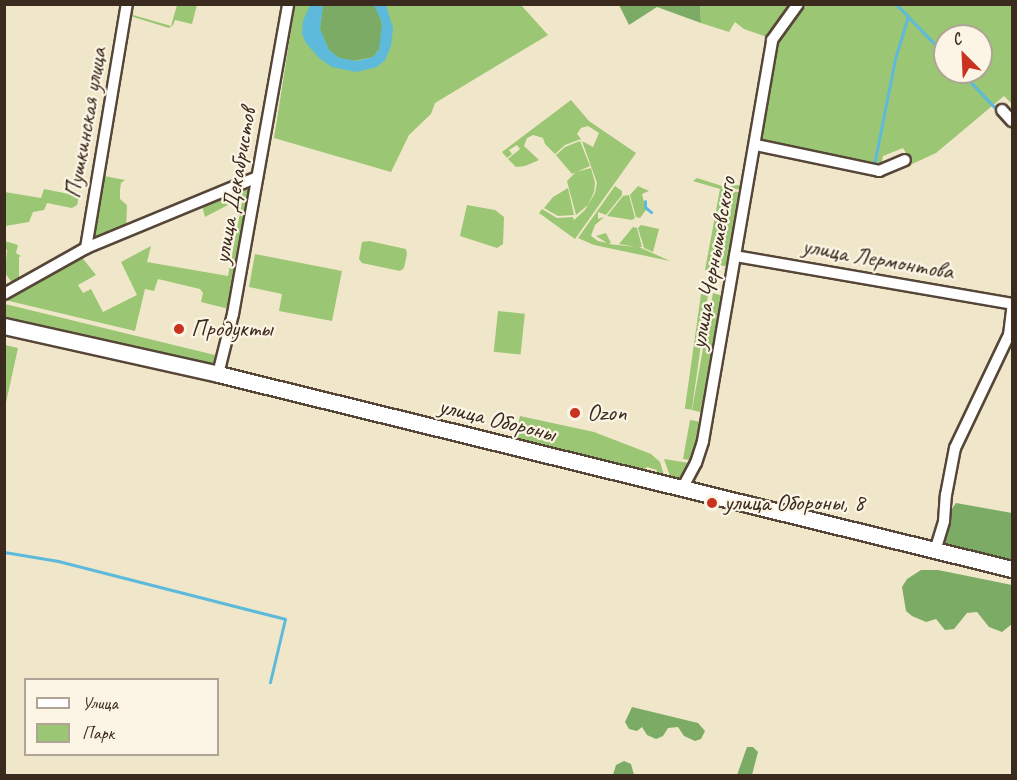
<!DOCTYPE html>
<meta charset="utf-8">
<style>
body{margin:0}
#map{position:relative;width:1017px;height:780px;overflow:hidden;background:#f0e7ca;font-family:Caveat,sans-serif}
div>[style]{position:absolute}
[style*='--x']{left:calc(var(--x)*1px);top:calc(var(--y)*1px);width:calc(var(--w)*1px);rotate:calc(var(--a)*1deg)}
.green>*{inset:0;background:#9bc673;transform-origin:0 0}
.forest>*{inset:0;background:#7cab65}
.water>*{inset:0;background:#5dbadb}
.stream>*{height:3px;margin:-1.5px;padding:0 1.5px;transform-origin:1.5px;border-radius:1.5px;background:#5dbadb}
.roads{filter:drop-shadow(2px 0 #564638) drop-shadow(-2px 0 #564638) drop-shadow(0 2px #564638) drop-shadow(0 -2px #564638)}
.street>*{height:10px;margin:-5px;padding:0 5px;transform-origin:5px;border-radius:5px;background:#fff}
.secondary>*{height:15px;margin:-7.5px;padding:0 7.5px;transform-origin:7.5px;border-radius:7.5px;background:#fff}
.dots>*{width:16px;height:16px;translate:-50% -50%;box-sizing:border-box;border:3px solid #fcf5e5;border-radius:50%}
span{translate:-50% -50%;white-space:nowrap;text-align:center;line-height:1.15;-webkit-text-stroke:4.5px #fcf5e5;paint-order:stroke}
.street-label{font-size:24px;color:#3b2a1e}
.poi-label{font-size:24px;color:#3b2a1e}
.left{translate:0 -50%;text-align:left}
.frame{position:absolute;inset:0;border:6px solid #3b2a1e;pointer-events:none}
.legend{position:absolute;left:24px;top:678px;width:195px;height:78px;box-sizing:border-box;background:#fcf5e5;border:2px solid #afa495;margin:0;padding:8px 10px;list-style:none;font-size:18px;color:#3b2a1e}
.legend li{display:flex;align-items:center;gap:12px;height:30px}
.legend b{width:30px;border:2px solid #afa495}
.north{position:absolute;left:933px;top:24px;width:60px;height:60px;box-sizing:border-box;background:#fcf5e5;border:2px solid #afa495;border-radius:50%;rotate:336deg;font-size:16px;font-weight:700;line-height:24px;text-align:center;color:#3b2a1e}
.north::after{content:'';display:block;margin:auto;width:21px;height:27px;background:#c8321e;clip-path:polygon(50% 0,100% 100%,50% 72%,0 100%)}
</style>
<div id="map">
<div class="green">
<div style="clip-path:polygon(700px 4px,793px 5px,773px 32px,767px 37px,744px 29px,735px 22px,729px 32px,701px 23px)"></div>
<div style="clip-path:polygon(130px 5px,134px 5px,133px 15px,171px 26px,177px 5px,197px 5px,192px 24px,175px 20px,173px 25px,169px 28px,130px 16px)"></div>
<div style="clip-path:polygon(295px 5px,521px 5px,548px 35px,435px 103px,431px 114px,409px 135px,391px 172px,274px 138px)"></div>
<div style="clip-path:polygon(evenodd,807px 5px,1012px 5px,1012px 104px,1004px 96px,936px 153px,912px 164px,903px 148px,883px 156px,881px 168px,760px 141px,776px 39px,807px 5px,945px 36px,981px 36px,981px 72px,945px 72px,945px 36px)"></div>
<div style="clip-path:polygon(571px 100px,589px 121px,636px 153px,575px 239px,539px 213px,542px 209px,557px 218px,573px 217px,574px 220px,585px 210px,595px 193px,597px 183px,582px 141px,593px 147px,599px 133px,588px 126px,581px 128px,577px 134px,581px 139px,565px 145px,555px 154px,545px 144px,543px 138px,533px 135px,527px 138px,524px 146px,539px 160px,525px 166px,516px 167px,508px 159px,520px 149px,517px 145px,509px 150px,512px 154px,507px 158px,502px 152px)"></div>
<div style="clip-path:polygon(580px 141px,590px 166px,572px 174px,556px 155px,565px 147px)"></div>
<div style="clip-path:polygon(109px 144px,104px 176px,125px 180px,121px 183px,120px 190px,120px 199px,127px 205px,126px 231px,95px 240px,93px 237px)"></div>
<div style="clip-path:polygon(591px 168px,595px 183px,594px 192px,588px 205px,576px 215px,567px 181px,576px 172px)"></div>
<div style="clip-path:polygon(697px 178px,722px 186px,741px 185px,743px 190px,728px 188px,713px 272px,705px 270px,720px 189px,693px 181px)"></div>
<div style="clip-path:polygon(244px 185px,249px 187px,251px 192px,229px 309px,201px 302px,203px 293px,200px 289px,158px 279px,154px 291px,145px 289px,135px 331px,5px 300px,4px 297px,80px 255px,96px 275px,78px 285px,83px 293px,91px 289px,103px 312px,137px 295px,121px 262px,151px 246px,147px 262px,228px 276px,243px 197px,205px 217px,201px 202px)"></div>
<div style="clip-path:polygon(615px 186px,622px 191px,622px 195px,606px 215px,598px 212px,598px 219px,604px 217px,595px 225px,591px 236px,598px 241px,607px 243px,596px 236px,606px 233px,611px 243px,608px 244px,637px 247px,619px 244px,633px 227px,637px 228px,642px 247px,639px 247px,670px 261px,594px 245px,578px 238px)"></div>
<div style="clip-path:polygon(638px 186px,649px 191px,642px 194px,646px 210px,640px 218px,636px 217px,630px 195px)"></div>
<div style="clip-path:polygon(568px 188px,574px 215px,558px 216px,544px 208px,553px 197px)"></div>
<div style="clip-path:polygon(44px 189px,79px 196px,77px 205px,72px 208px,47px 203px,44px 210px,33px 212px,29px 222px,5px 226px,5px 192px,41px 198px)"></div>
<div style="clip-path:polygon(732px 191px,742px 193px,728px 266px,723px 266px,719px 265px)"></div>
<div style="clip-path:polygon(629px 195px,635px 218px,632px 220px,607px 216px,623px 196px)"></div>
<div style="clip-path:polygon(467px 205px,495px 210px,504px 217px,503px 244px,497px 248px,460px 236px)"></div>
<div style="clip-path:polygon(641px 225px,659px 229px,653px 252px,644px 248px,638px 228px)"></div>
<div style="clip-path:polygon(82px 231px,82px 242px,74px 253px,5px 291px,13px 284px,5px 273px,7px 250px,5px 249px,5px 241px,18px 245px,16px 253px,21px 256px,19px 257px,19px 281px,73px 252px,79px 245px)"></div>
<div style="clip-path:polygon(369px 241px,406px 249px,407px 254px,404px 268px,400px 271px,362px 263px,359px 259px,362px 242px)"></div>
<div style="clip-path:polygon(255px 254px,342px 271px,332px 321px,279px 311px,282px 294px,249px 287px)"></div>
<div style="clip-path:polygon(713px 293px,723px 296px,703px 411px,700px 412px,692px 410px)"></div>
<div style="left:701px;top:294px;width:7px;height:116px;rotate:8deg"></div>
<div style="clip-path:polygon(5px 304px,219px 356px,216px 362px,208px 366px,5px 319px)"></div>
<div style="left:498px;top:311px;width:27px;height:41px;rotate:6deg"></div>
<div style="clip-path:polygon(5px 345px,18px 348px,5px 407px,4px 345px)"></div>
<div style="clip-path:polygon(520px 416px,594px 432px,651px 454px,660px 462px,664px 475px,656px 475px,657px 470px,647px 467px,641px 472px,514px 441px)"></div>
<div style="clip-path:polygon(690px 420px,701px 422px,698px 442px,690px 460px,683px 459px)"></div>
<div style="clip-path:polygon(664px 459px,689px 463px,682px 480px,671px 479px)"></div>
</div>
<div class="forest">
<div style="clip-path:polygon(323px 5px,374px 5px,380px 15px,383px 32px,379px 49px,373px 57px,350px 61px,339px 58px,329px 50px,320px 29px)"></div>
<div style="clip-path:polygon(619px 5px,700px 5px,701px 23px,657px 7px,629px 25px)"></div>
<div style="clip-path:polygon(956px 503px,1012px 513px,1012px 563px,942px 546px,941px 542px,949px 513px)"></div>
<div style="clip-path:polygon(921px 570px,938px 570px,1012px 585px,1012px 624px,1002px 632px,989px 627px,977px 612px,967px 613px,954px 629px,945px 630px,936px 619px,926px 622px,912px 616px,906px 611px,902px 587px,907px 579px)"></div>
<div style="clip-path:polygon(632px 707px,698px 723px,705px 731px,701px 739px,695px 741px,684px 736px,678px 727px,668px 728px,663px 736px,656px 739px,647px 735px,642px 727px,637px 731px,629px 729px,625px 722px)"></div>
<div style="clip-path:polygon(747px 747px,753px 747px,758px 752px,752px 775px,737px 775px)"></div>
<div style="clip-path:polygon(624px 761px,631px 764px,634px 775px,613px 775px,616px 765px)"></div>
</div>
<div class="water">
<div style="clip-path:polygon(310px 5px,323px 5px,320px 29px,329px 50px,339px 58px,357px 61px,373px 57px,379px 50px,382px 23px,374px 5px,386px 5px,393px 28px,391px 46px,385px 60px,377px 67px,356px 72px,332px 67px,319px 58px,306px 43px,302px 34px,303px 21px)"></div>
</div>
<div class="stream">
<div style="--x:896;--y:4;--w:71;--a:46.1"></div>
<div style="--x:961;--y:72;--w:55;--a:46.5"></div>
<div style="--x:874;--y:165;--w:108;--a:-78.8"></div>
<div style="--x:895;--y:59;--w:45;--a:-73.2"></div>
<div style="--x:645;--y:201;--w:6;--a:90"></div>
<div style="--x:645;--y:207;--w:8;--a:40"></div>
<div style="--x:4;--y:552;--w:55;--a:9.5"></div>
<div style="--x:58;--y:561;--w:234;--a:14.3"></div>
<div style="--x:285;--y:619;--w:65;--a:103.4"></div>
</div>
<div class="roads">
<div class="street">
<div style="--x:1002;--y:110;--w:15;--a:48"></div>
<div style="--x:756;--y:145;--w:126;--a:11.9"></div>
<div style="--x:879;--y:171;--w:28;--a:-23"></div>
<div style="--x:86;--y:248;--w:247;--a:-80.5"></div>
<div style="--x:735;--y:256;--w:281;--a:9.8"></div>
<div style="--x:4;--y:294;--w:94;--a:-29.3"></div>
<div style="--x:86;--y:248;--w:185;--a:-22.5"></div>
<div style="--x:218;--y:374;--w:62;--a:-76"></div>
<div style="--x:233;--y:314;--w:315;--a:-79.9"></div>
<div style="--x:682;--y:489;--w:30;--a:-62"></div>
<div style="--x:696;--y:463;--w:23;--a:-72"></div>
<div style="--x:703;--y:441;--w:407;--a:-80.2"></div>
<div style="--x:772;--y:40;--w:44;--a:-54.2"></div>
<div style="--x:935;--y:551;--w:31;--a:-73"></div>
<div style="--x:944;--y:521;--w:26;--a:-86"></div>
<div style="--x:946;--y:495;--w:48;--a:-79.2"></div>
<div style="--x:955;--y:448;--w:125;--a:-64.5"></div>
<div style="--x:1009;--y:335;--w:26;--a:-83"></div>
</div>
<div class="secondary">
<div style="--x:4;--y:326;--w:219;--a:12.6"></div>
<div style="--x:218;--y:374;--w:818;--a:13.8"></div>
</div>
</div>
<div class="dots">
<div style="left:179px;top:329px;background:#c8321e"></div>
<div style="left:575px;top:413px;background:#c8321e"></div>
<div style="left:712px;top:503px;background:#c8321e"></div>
</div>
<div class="street-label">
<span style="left:86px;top:123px;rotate:-80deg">Пушкинская улица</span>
<span style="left:235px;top:186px;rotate:-80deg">улица Декабристов</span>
<span style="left:878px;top:259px;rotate:10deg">улица Лермонтова</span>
<span style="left:713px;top:263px;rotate:-80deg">улица Чернышевского</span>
<span style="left:497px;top:420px;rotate:14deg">улица Обороны</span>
</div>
<div class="poi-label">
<span class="left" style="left:191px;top:329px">Продукты</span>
<span class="left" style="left:587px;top:413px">Ozon</span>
<span class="left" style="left:724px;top:503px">улица Обороны, 8</span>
</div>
<div class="frame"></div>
<ul class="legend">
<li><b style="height:8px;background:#fff"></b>Улица</li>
<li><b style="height:16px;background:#9bc673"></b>Парк</li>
</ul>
<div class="north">С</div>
</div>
